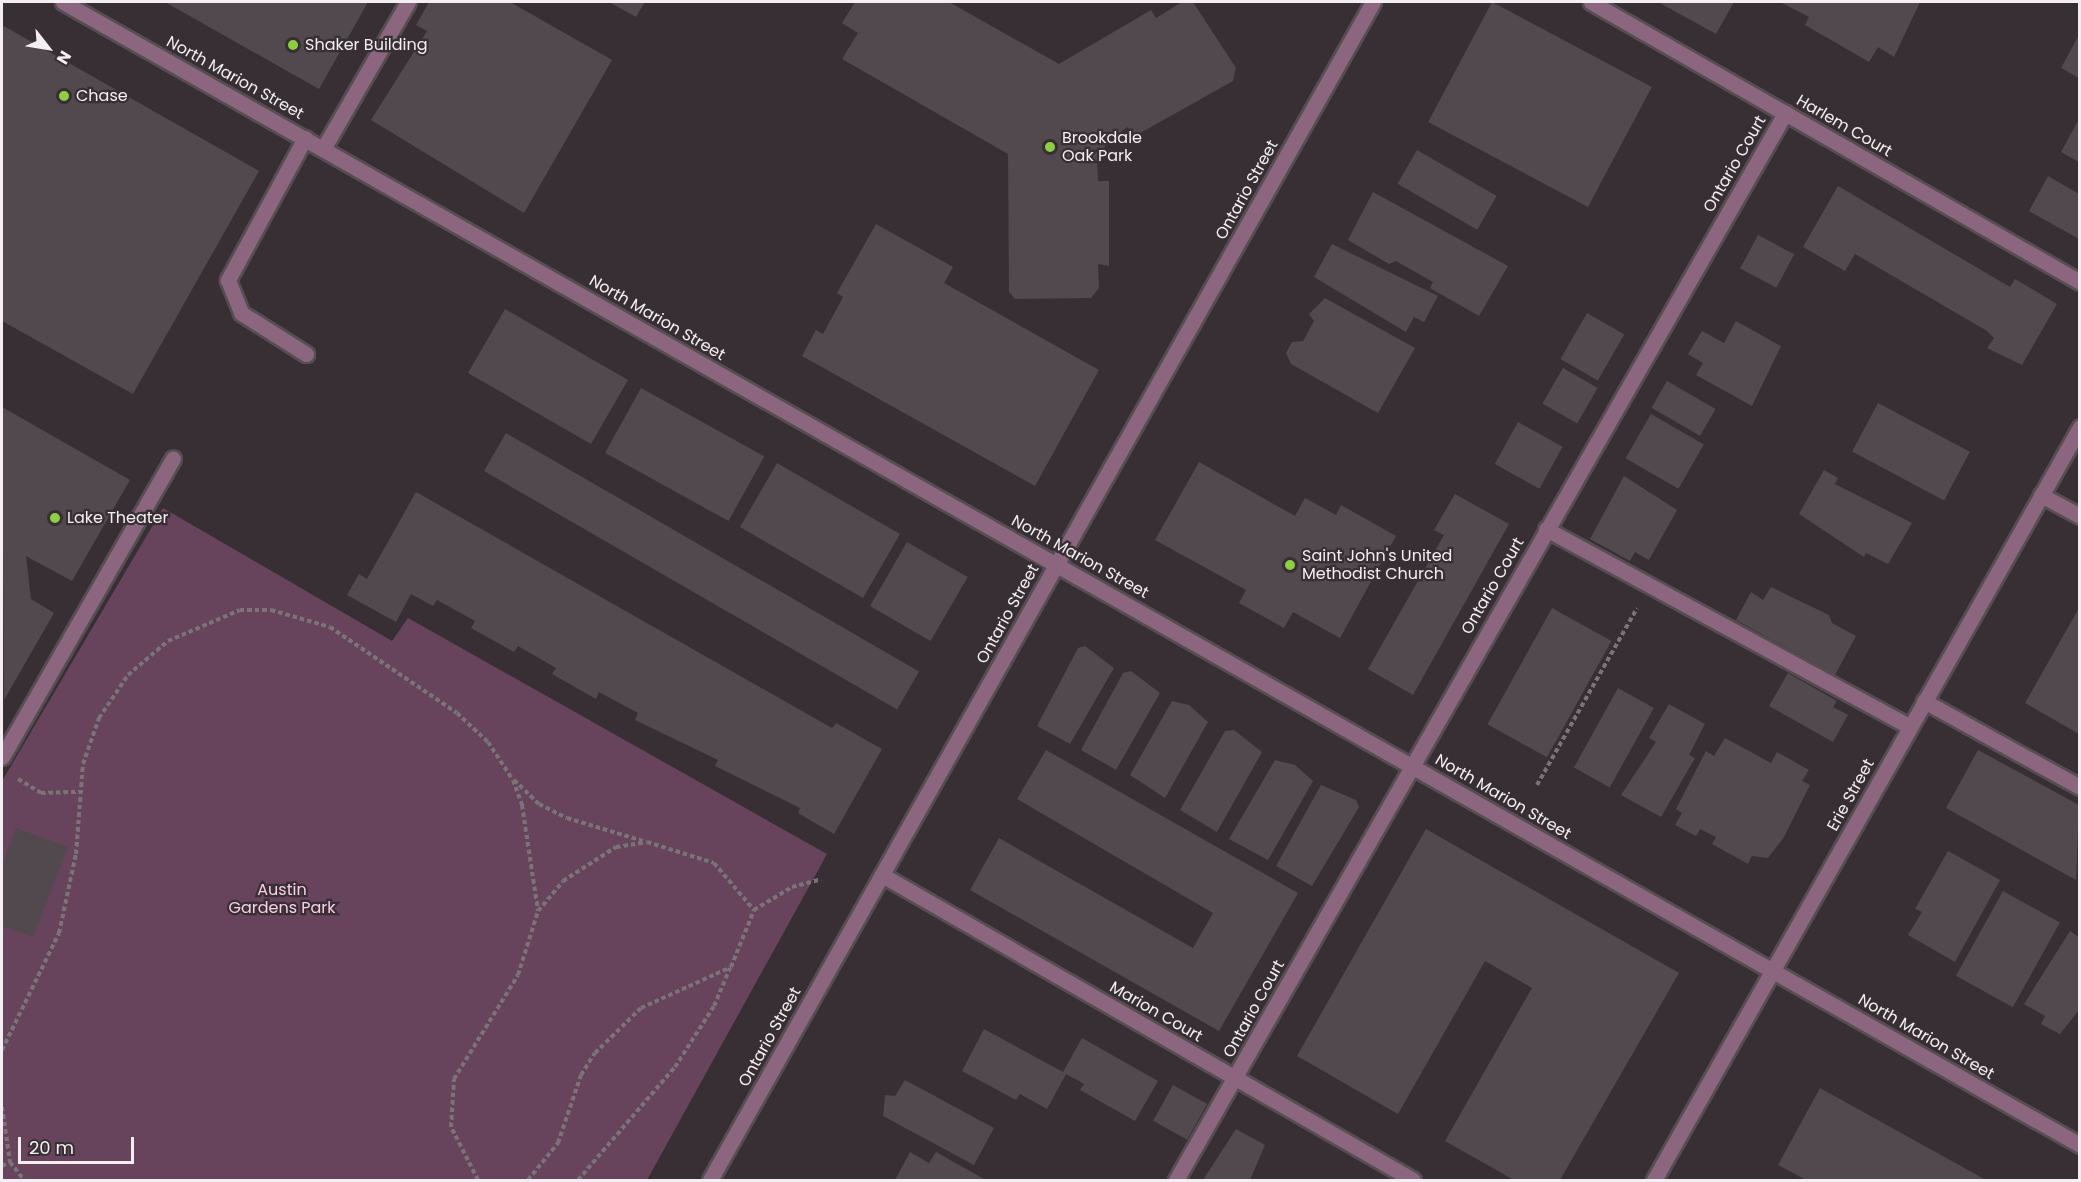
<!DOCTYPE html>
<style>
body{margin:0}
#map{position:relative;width:2081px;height:1182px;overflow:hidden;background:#372f34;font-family:Poppins,sans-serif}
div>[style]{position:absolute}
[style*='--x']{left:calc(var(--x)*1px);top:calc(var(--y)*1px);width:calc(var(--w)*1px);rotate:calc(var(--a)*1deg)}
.green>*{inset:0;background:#67445b}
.building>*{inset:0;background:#52494e;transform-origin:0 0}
.path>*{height:4px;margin-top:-2px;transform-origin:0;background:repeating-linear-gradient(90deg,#7a7377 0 4.5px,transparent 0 7.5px)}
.roads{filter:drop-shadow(2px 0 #554e52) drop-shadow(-2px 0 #554e52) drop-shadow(0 2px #554e52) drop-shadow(0 -2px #554e52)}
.minor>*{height:15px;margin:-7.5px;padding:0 7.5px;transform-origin:7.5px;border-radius:7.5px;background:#8c657e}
.dots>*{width:16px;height:16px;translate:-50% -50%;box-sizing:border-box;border:3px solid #372f34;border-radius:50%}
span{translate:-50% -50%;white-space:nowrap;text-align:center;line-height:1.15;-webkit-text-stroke:4.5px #372f34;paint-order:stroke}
.poi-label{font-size:16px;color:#f3eef1}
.left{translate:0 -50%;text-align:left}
.street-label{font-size:16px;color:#f3eef1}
.park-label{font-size:16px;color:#fcceea}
.frame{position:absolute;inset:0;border:3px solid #f3eef1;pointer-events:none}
.north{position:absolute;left:18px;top:18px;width:60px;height:60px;-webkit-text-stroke:4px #372f34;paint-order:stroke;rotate:121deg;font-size:16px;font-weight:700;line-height:24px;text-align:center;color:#f3eef1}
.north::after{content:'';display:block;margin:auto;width:21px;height:27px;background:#f3eef1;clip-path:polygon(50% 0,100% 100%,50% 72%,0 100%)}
.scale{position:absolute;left:18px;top:1137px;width:116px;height:27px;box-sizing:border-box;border:3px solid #f3eef1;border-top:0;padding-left:8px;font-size:18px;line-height:21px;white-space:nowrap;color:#f3eef1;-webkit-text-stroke:4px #372f34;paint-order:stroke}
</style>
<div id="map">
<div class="green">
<div style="clip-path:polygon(163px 508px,392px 641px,408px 618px,827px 854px,647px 1180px,2px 1180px,2px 781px)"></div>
</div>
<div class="building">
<div style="clip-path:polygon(165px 2px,368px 2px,319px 89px)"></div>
<div style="clip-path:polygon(429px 2px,510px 2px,612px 60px,524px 213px,371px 120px,427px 31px,416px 25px)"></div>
<div style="clip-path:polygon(609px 2px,645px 2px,636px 17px)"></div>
<div style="clip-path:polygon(855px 2px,949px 2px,1059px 64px,1151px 10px,1156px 18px,1182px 2px,1193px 2px,1236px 68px,1233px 81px,1133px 137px,1128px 127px,1109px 139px,1097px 160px,1098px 181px,1109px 181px,1109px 266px,1098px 264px,1099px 288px,1091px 298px,1015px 299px,1009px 292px,1008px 154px,842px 59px,858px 33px,842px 23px)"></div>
<div style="left:1492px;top:2px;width:181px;height:136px;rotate:28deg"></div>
<div style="clip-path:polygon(1658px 2px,1734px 2px,1716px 34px)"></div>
<div style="clip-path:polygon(1780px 2px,1920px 2px,1894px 57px,1878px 47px,1869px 62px,1805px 25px,1809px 17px)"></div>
<div style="clip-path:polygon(2px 25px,259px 171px,133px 394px,2px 321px)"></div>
<div style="clip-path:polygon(2079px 35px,2079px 78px,2061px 68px)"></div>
<div style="clip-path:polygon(2079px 119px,2079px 162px,2061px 152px)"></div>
<div style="left:1417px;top:150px;width:92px;height:39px;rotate:30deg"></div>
<div style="clip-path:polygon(2048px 176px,2079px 194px,2079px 239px,2029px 211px)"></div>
<div style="clip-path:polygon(1838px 186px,2010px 287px,2015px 279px,2057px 304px,2022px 365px,1987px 348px,1994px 338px,1987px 331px,1855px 254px,1845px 271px,1803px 247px)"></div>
<div style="clip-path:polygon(1373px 192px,1508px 266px,1479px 316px,1430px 288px,1433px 282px,1396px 261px,1389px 264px,1348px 240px)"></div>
<div style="clip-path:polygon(876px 224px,953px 267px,944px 283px,1099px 370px,1035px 486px,802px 356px,816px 330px,823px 334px,843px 297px,837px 293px)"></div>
<div style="left:1758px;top:235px;width:41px;height:38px;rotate:28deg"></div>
<div style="clip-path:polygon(1332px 244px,1438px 296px,1424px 322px,1414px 317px,1406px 332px,1314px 277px)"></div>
<div style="clip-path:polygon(1325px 298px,1415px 348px,1378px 413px,1291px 364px,1286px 353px,1292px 342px,1303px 341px,1314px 321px,1309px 314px)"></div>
<div style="left:505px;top:309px;width:142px;height:74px;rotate:30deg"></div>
<div style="left:1587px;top:313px;width:43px;height:53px;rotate:30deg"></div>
<div style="clip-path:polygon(1736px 321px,1781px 346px,1752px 406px,1696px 375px,1703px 363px,1688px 354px,1702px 331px,1724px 343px)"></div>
<div style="left:1563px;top:368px;width:40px;height:41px;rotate:30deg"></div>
<div style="left:1667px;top:381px;width:56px;height:31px;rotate:30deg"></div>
<div style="left:641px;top:388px;width:141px;height:74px;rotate:29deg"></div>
<div style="left:1878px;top:403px;width:104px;height:55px;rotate:28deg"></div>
<div style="clip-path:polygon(2px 407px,130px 480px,72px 581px,26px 556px,31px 599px,54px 613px,4px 700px)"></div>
<div style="left:1651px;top:414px;width:61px;height:51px;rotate:30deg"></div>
<div style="left:1518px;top:422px;width:51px;height:48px;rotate:29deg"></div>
<div style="left:506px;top:433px;width:477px;height:44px;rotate:30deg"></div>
<div style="clip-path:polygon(1199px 462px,1295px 516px,1305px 498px,1336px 515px,1341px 505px,1396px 536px,1340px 638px,1293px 612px,1284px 628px,1239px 603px,1246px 590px,1155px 540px)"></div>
<div style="left:777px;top:463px;width:142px;height:74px;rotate:30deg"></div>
<div style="clip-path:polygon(1824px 470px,1838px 478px,1835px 484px,1912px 523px,1888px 564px,1866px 553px,1864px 557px,1799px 514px)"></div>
<div style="clip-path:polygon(1624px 476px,1677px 510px,1649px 560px,1635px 552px,1630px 561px,1590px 539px)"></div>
<div style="clip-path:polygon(416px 492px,832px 728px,836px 723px,882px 749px,834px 834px,798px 813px,800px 808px,715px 766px,718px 760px,635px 720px,638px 713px,599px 692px,596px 699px,552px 674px,556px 668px,518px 646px,514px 652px,471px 628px,475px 621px,437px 600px,433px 606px,411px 594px,396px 622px,347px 595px,359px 574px,367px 579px)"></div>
<div style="clip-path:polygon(1455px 494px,1509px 524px,1413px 695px,1368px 669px,1444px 535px,1434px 530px)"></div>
<div style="left:907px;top:542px;width:70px;height:74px;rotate:30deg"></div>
<div style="clip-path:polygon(1771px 587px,1829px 615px,1832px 623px,1856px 636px,1835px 675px,1736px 620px,1751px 592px,1763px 600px)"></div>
<div style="left:1552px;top:608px;width:68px;height:133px;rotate:29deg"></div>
<div style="clip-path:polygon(2079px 608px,2079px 734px,2025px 703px)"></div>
<div style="clip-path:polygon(1085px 646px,1114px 668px,1070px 744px,1037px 726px,1078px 648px)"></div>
<div style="clip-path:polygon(1131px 671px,1160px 693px,1116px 770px,1081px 750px,1123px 673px)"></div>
<div style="clip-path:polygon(1788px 673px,1837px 701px,1833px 707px,1848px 715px,1833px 742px,1769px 706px)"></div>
<div style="left:1618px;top:688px;width:41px;height:91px;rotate:29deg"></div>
<div style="clip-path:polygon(1172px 701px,1189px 705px,1208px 722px,1165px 798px,1130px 775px)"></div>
<div style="clip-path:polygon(1669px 704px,1705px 724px,1689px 755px,1695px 758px,1661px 817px,1621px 795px,1656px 742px,1649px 738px)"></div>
<div style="clip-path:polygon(1234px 730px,1262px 752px,1217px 832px,1180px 810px,1225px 731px)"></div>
<div style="clip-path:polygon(1725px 738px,1771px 763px,1777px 752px,1809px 770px,1802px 781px,1810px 785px,1784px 837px,1768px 858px,1752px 856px,1748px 864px,1712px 844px,1716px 837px,1700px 829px,1696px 836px,1675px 825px,1682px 813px,1676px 809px,1706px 751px,1714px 756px)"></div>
<div style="clip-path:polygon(1046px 750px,1298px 893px,1219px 1031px,970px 890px,999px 838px,1193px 948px,1213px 913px,1017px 799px)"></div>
<div style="clip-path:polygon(1978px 750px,2079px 805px,2076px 880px,1946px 808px)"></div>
<div style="clip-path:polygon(1275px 760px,1295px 765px,1313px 781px,1268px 860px,1229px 839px)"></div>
<div style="clip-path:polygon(1321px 785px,1356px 800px,1359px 807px,1312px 886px,1276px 866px)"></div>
<div style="clip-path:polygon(16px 828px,68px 847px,33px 937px,2px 926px,2px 865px)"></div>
<div style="clip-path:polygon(1426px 829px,1679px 973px,1560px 1180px,1514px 1180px,1445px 1141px,1532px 988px,1485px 961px,1398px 1114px,1297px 1056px)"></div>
<div style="clip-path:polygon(1948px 851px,2000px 880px,1955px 962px,1908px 935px,1922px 912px,1915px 909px)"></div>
<div style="left:2003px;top:891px;width:65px;height:97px;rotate:29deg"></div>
<div style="clip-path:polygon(2070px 931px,2079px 937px,2079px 1010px,2060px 1034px,2041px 1024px,2045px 1016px,2024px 1004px)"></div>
<div style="clip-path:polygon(984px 1029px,1063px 1072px,1082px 1038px,1158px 1081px,1135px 1121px,1080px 1090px,1084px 1084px,1066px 1074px,1047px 1109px,1020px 1094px,1016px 1100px,962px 1071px)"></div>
<div style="clip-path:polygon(905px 1080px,994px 1128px,974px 1165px,883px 1116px,885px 1095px,895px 1096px)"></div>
<div style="left:1173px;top:1085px;width:39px;height:41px;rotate:29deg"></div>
<div style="clip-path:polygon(1820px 1088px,1986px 1180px,1806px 1180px,1778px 1165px)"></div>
<div style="clip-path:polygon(1236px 1129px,1265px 1145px,1250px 1180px,1203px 1180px)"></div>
<div style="clip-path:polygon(910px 1152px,929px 1163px,936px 1152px,986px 1180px,895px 1180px)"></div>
</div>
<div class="path">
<div style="--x:18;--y:779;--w:27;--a:31"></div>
<div style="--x:41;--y:793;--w:38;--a:-2"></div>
<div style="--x:514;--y:780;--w:35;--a:44"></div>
<div style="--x:539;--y:804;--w:31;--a:27"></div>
<div style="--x:567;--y:818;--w:79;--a:16.8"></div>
<div style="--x:1537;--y:785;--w:203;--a:-60.5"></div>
<div style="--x:2;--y:1050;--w:130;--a:-64"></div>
<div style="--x:59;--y:933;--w:81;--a:-77.9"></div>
<div style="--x:76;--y:854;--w:90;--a:-85.6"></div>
<div style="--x:83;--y:764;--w:49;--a:-70.8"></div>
<div style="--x:99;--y:718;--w:52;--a:-56"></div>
<div style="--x:128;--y:675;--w:52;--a:-40.4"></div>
<div style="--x:168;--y:641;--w:78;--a:-23.3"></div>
<div style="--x:240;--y:610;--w:31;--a:0"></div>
<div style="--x:271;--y:610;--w:61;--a:16.1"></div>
<div style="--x:330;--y:627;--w:153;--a:34.1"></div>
<div style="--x:457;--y:713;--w:42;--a:43.1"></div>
<div style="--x:488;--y:742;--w:45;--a:56.7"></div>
<div style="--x:513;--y:780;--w:27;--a:70"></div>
<div style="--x:522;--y:805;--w:107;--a:81.4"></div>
<div style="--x:2;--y:1107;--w:56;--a:81.7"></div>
<div style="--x:10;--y:1162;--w:23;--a:52"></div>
<div style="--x:2;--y:1166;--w:9;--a:-27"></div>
<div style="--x:478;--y:1180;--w:59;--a:-117"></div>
<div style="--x:451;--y:1127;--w:48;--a:-86.4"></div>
<div style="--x:454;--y:1079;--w:122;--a:-58.4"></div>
<div style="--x:518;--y:975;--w:67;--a:-72.6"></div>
<div style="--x:538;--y:911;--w:39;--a:-50"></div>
<div style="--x:563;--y:881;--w:63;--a:-32.7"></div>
<div style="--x:616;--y:847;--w:31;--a:-9"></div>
<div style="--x:647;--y:842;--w:70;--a:17.4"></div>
<div style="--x:714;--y:863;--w:62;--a:49.6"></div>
<div style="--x:754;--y:910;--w:44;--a:-31.2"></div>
<div style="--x:792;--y:887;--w:30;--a:-15"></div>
<div style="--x:528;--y:1180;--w:48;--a:-51"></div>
<div style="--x:558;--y:1143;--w:72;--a:-71.3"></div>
<div style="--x:581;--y:1075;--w:26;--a:-58"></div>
<div style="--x:595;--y:1053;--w:64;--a:-44.4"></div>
<div style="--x:641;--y:1008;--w:99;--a:-24.5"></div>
<div style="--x:731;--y:967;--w:61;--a:-68"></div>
<div style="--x:578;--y:1180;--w:149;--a:-49.4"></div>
<div style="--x:675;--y:1067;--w:72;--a:-57.4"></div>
<div style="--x:714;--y:1006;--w:41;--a:-67.2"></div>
</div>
<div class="roads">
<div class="minor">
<div style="--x:63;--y:2;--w:2318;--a:29.54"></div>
<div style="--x:1591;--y:2;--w:563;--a:29.8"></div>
<div style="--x:305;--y:138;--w:162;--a:118.5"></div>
<div style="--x:228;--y:280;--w:35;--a:68"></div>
<div style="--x:241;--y:313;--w:77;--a:32.2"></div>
<div style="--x:323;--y:149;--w:170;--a:-60"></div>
<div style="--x:2041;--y:495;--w:44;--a:28.3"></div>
<div style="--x:1546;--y:529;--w:414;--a:28.5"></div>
<div style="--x:1924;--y:701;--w:178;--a:28.9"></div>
<div style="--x:2;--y:757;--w:344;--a:-60.2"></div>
<div style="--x:882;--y:875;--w:612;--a:29.87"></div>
<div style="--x:710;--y:1180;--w:1352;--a:-60.63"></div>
<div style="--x:1176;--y:1180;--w:1229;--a:-60.28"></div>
<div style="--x:1654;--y:1180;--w:865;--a:-60.5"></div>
</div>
</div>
<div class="dots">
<div style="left:293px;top:45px;background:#8ece43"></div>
<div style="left:64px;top:96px;background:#8ece43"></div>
<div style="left:1050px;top:147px;background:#8ece43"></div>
<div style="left:55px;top:518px;background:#8ece43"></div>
<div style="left:1290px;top:565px;background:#8ece43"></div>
</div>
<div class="poi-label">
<span class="left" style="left:305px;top:45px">Shaker Building</span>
<span class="left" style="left:76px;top:96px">Chase</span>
<span class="left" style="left:1062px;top:147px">Brookdale<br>Oak Park</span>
<span class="left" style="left:67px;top:518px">Lake Theater</span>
<span class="left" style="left:1302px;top:565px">Saint John's United<br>Methodist Church</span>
</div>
<div class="street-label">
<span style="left:235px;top:78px;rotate:29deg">North Marion Street</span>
<span style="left:1844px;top:126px;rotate:30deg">Harlem Court</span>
<span style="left:1735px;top:164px;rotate:-60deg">Ontario Court</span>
<span style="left:1247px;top:190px;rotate:-61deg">Ontario Street</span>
<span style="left:657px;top:318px;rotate:30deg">North Marion Street</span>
<span style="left:1080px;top:557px;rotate:29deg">North Marion Street</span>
<span style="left:1493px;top:586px;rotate:-60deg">Ontario Court</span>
<span style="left:1008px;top:614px;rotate:-61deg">Ontario Street</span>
<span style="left:1851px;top:795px;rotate:-61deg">Erie Street</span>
<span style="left:1503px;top:797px;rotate:30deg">North Marion Street</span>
<span style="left:1254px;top:1009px;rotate:-61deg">Ontario Court</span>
<span style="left:1156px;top:1012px;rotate:30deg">Marion Court</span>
<span style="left:770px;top:1037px;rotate:-61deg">Ontario Street</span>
<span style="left:1926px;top:1037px;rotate:30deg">North Marion Street</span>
</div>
<div class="park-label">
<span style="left:282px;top:899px">Austin<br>Gardens Park</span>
</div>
<div class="frame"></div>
<div class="north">N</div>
<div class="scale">20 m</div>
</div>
